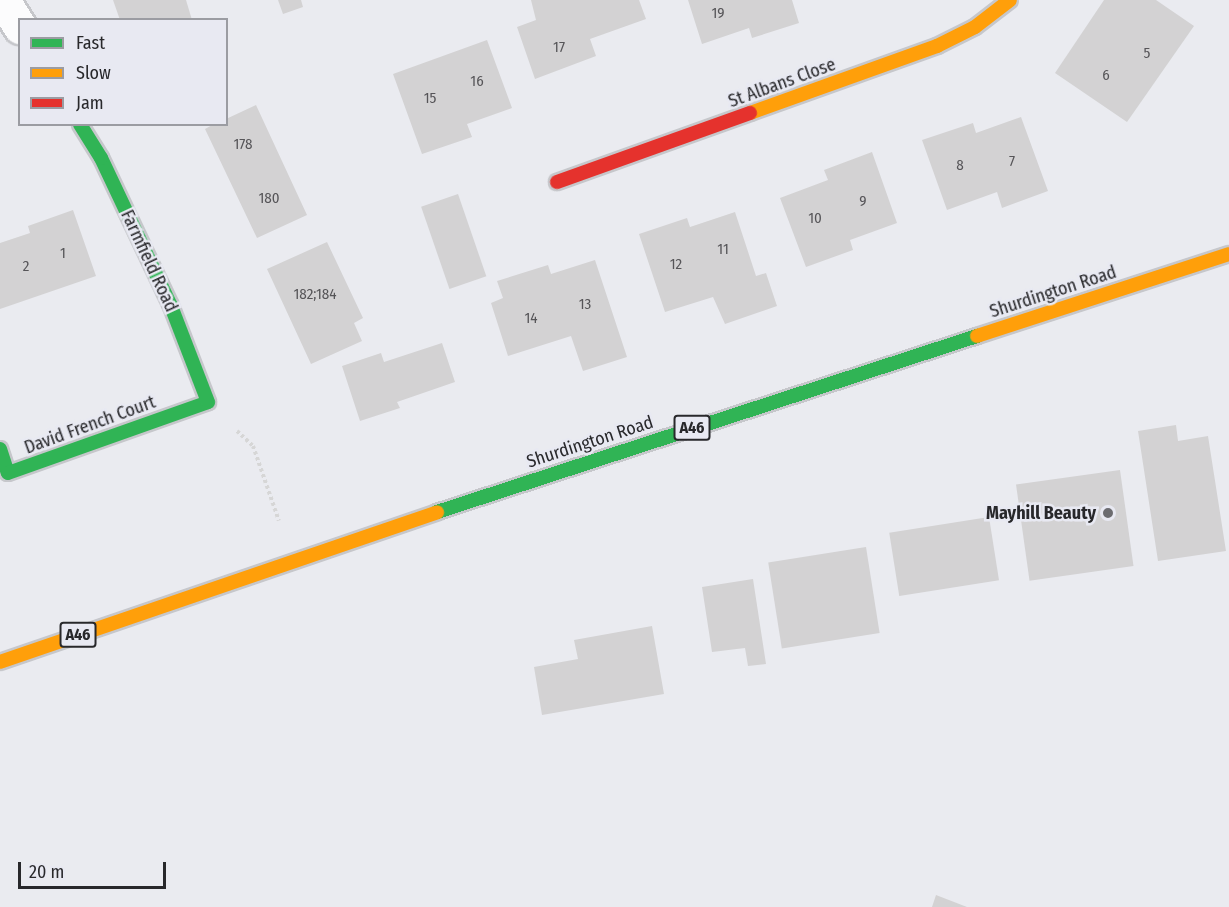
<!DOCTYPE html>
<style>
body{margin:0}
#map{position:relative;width:1229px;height:907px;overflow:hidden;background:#eaebf0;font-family:"Fira Sans Condensed",sans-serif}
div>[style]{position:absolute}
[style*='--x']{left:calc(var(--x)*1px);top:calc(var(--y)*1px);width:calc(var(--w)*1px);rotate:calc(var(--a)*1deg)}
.building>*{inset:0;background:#d3d2d3;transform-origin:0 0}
.path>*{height:4px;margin-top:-2px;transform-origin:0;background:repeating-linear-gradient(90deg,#d6d6d6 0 3px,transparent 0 6px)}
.roads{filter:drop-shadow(2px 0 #c6c7cb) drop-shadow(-2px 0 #c6c7cb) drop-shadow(0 2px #c6c7cb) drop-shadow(0 -2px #c6c7cb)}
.street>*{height:33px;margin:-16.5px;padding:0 16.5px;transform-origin:16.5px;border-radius:16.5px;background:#fcfcfd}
.fast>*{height:14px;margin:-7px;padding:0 7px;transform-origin:7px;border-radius:7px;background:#30b455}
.slow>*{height:14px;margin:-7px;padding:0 7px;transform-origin:7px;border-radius:7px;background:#ff9f0a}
.jam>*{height:14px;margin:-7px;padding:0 7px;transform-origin:7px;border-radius:7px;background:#e5322d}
.dots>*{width:16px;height:16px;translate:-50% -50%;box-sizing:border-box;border:3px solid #e8e9f2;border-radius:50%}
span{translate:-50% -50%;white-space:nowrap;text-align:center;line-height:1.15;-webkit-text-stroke:5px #e8e9f2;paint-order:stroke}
.number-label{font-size:15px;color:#565558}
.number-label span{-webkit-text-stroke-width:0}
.shield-label span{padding:2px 4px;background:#e8e9f2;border:2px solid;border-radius:4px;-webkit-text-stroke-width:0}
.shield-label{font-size:16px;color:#28282b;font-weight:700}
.street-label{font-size:18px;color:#28282b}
.poi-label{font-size:18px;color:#28282b;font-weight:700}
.right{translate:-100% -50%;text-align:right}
.legend{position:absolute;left:18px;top:18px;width:210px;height:108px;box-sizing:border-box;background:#e8e9f2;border:2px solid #9b9ca2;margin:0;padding:8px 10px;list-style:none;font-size:18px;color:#28282b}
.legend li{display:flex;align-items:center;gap:12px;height:30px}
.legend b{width:30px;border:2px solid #9b9ca2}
.scale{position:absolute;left:18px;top:862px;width:148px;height:27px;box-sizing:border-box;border:3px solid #28282b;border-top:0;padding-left:8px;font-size:18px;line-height:21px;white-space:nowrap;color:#28282b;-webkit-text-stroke:4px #e8e9f2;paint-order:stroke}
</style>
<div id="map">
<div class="building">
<div style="clip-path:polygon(113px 0,186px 0,192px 20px,120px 20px)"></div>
<div style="clip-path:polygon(278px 0,301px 0,303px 7px,283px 14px)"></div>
<div style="clip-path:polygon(531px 0,639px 0,646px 19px,590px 39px,596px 56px,535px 79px,517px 27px,536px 20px)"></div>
<div style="clip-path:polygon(688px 0,792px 0,799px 23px,752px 38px,749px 28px,702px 44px)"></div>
<div style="clip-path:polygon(1104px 0,1156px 0,1194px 26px,1127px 122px,1055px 73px)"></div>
<div style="clip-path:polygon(487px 40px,512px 108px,467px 124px,472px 137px,422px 154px,393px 74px)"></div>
<div style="clip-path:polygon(256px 105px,307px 215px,257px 238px,205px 129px,214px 124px,226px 124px,226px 119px)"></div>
<div style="clip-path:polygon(1021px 117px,1048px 191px,1002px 208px,997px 192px,947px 210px,922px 140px,973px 123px,976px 133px)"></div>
<div style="clip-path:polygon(872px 152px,897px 223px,850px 240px,853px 250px,806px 267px,780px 198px,828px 180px,824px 170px)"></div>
<div style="left:458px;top:194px;width:87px;height:39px;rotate:71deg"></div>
<div style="clip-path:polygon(73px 210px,96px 276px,0 309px,0 243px,30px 233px,28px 226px)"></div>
<div style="clip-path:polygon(735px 212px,756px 276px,766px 273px,777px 306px,725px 324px,713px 297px,665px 312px,639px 234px,687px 218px,690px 227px)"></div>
<div style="clip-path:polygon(327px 242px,363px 318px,354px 323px,362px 341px,311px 364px,267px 269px)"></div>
<div style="clip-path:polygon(595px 260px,627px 357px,583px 371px,571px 336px,508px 356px,491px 303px,503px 298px,497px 281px,548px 265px,551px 274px)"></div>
<div style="clip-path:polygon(442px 343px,455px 382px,397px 402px,400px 408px,360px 421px,342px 366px,381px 353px,384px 362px)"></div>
<div style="clip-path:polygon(1176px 425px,1178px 441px,1208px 436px,1226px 551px,1158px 561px,1138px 431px)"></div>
<div style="left:1120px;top:470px;width:97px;height:105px;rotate:82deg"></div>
<div style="left:989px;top:517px;width:64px;height:101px;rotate:81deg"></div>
<div style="left:866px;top:547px;width:87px;height:99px;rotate:81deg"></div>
<div style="clip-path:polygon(753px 579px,766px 664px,748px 666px,745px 648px,712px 652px,702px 587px)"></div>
<div style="clip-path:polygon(652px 626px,664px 694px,542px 715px,534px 667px,578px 659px,574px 640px)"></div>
<div style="clip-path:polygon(936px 895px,967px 907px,932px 907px)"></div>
</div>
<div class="path">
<div style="--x:237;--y:431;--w:22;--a:43"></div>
<div style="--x:253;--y:446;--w:79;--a:70.9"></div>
</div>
<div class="roads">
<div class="street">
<div style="--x:3;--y:0;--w:32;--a:58"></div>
</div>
<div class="fast">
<div style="--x:0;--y:449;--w:25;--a:72"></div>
<div style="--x:8;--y:473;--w:212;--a:-19.5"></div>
<div style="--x:208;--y:402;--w:103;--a:-111.1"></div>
<div style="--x:171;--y:306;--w:164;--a:-115.3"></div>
<div style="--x:101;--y:158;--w:40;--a:-122"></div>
<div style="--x:437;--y:512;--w:568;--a:-18.05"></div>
</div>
<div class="slow">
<div style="--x:750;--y:113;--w:199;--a:-19.7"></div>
<div style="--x:937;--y:46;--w:42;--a:-26.6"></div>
<div style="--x:975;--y:27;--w:44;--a:-37.6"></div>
<div style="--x:977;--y:336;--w:265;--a:-18"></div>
<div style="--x:0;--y:662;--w:462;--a:-18.9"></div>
</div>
<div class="jam">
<div style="--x:557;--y:182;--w:205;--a:-19.7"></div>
</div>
</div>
<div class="dots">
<div style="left:1108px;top:513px;background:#6c6c70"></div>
</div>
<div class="number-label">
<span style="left:718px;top:14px">19</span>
<span style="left:559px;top:48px">17</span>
<span style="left:1147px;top:54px">5</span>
<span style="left:1106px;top:76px">6</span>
<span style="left:477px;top:82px">16</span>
<span style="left:430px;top:99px">15</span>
<span style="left:243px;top:145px">178</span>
<span style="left:1012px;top:162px">7</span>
<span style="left:960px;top:166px">8</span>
<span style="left:269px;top:199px">180</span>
<span style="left:863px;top:202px">9</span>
<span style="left:815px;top:219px">10</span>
<span style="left:723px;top:250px">11</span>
<span style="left:63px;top:254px">1</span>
<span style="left:676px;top:265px">12</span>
<span style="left:26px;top:267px">2</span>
<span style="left:315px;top:295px">182;184</span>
<span style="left:585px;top:305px">13</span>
<span style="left:531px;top:319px">14</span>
</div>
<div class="shield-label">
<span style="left:692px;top:428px">A46</span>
<span style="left:78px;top:635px">A46</span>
</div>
<div class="street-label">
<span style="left:782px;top:83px;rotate:-20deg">St Albans Close</span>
<span style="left:149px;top:261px;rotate:65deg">Farmfield Road</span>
<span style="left:1053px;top:292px;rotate:-18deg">Shurdington Road</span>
<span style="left:90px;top:425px;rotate:-20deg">David French Court</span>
<span style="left:590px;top:442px;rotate:-18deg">Shurdington Road</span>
</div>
<div class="poi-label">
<span class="right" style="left:1096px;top:513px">Mayhill Beauty</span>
</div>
<ul class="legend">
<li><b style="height:8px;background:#30b455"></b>Fast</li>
<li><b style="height:8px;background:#ff9f0a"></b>Slow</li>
<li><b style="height:8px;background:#e5322d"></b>Jam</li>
</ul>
<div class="scale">20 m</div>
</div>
